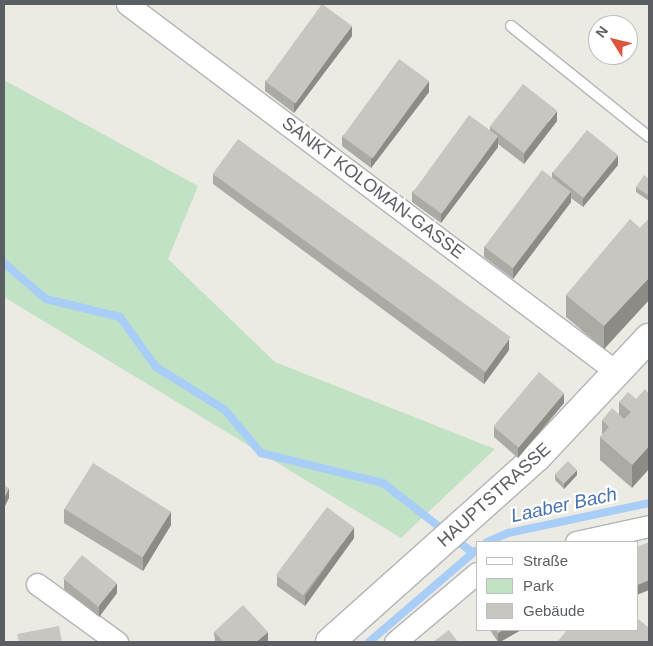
<!DOCTYPE html>
<meta charset="utf-8">
<style>
body{margin:0}
#map{position:relative;width:653px;height:646px;overflow:hidden;background:#ecebe3;font-family:Arial,sans-serif}
div>[style]{position:absolute}
[style*='--x']{left:calc(var(--x)*1px);top:calc(var(--y)*1px);width:calc(var(--w)*1px);rotate:calc(var(--a)*1deg)}
.green>*{inset:0;background:#c1e2c4}
.stream>*{height:8px;margin:-4px;padding:0 4px;transform-origin:4px;border-radius:4px;background:#a8cef8}
.roads{filter:drop-shadow(1px 0 #b3b5b9) drop-shadow(-1px 0 #b3b5b9) drop-shadow(0 1px #b3b5b9) drop-shadow(0 -1px #b3b5b9)}
.lane>*{height:10px;margin:-5px;padding:0 5px;transform-origin:5px;border-radius:5px;background:#fff}
.street>*{height:21px;margin:-10.5px;padding:0 10.5px;transform-origin:10.5px;border-radius:10.5px;background:#fff}
.secondary>*{height:28px;margin:-14px;padding:0 14px;transform-origin:14px;border-radius:14px;background:#fff}
.wall>*{inset:0;background:#acaaa5}
.shaded-wall>*{inset:0;background:#8c8b86}
.building>*{inset:0;background:#c8c6c0;transform-origin:0 0}
span{translate:-50% -50%;white-space:nowrap;text-align:center;line-height:1.15;-webkit-text-stroke:4.5px #fff;paint-order:stroke}
.street-label{font-size:18px;color:#5b5e62}
.water-label{font-size:19px;color:#4a74b1;font-style:italic}
.frame{position:absolute;inset:0;border:5px solid #5b5e62;pointer-events:none}
.legend{position:absolute;left:476px;top:541px;width:162px;height:90px;box-sizing:border-box;background:#fff;border:1px solid #bdbfc0;margin:0;padding:6px 9px;list-style:none;font-size:15px;color:#5b5e62}
.legend li{display:flex;align-items:center;gap:10px;height:25px}
.legend b{width:25px;border:1px solid #bdbfc0}
.north{position:absolute;left:588px;top:15px;width:50px;height:50px;box-sizing:border-box;background:#fff;border:1px solid #bdbfc0;border-radius:50%;rotate:306deg;font-size:14px;font-weight:700;line-height:20px;text-align:center;color:#5b5e62}
.north::after{content:'';display:block;margin:auto;width:18px;height:22px;background:#db543b;clip-path:polygon(50% 0,100% 100%,50% 72%,0 100%)}
</style>
<div id="map">
<div class="green">
<div style="clip-path:polygon(4px 80px,198px 186px,168px 259px,275px 362px,495px 449px,401px 538px,4px 297px)"></div>
</div>
<div class="stream">
<div style="--x:4;--y:263;--w:55;--a:40.6"></div>
<div style="--x:46;--y:299;--w:76;--a:13.7"></div>
<div style="--x:120;--y:317;--w:62;--a:54.2"></div>
<div style="--x:156;--y:367;--w:81;--a:31.9"></div>
<div style="--x:225;--y:410;--w:56;--a:50.1"></div>
<div style="--x:261;--y:453;--w:126;--a:13.8"></div>
<div style="--x:383;--y:483;--w:114;--a:37.9"></div>
<div style="--x:487;--y:542;--w:23;--a:-23"></div>
<div style="--x:508;--y:533;--w:144;--a:-12"></div>
<div style="--x:369;--y:642;--w:140;--a:-40.6"></div>
</div>
<div class="roads">
<div class="lane">
<div style="--x:511;--y:26;--w:177;--a:38.8"></div>
</div>
<div class="street">
<div style="--x:127;--y:4;--w:614;--a:36.93"></div>
<div style="--x:576;--y:542;--w:75;--a:-12.4"></div>
<div style="--x:37;--y:584;--w:99;--a:35.9"></div>
<div style="--x:395;--y:642;--w:107;--a:-40.1"></div>
</div>
<div class="secondary">
<div style="--x:330;--y:642;--w:279;--a:-41.8"></div>
<div style="--x:538;--y:456;--w:162;--a:-46.8"></div>
</div>
</div>
<div class="wall">
<div style="clip-path:polygon(352px 36px,294px 113px,265px 91px,265px 81px)"></div>
<div style="clip-path:polygon(429px 92px,371px 168px,342px 146px,342px 136px)"></div>
<div style="clip-path:polygon(557px 121px,524px 164px,498px 144px,498px 147px,441px 223px,412px 202px,412px 192px,490px 130px,490px 127px)"></div>
<div style="clip-path:polygon(618px 165px,583px 207px,571px 198px,571px 202px,513px 279px,484px 257px,484px 247px,552px 178px,552px 172px)"></div>
<div style="clip-path:polygon(213px 174px,509px 350px,484px 384px,213px 184px)"></div>
<div style="clip-path:polygon(649px 179px,649px 201px,636px 192px,636px 187px)"></div>
<div style="clip-path:polygon(649px 219px,649px 300px,604px 349px,566px 317px,566px 295px,640px 228px)"></div>
<div style="clip-path:polygon(636px 399px,632px 488px,600px 460px,600px 437px,602px 435px,602px 420px,619px 415px,619px 402px)"></div>
<div style="clip-path:polygon(564px 403px,518px 458px,494px 437px,494px 427px)"></div>
<div style="clip-path:polygon(555px 475px,577px 475px,564px 489px,555px 480px)"></div>
<div style="clip-path:polygon(64px 509px,171px 525px,143px 571px,64px 523px)"></div>
<div style="clip-path:polygon(354px 538px,305px 606px,277px 586px,277px 576px)"></div>
<div style="clip-path:polygon(64px 579px,117px 593px,99px 617px,64px 589px)"></div>
<div style="clip-path:polygon(490px 630px,521px 630px,500px 642px,498px 642px)"></div>
<div style="clip-path:polygon(214px 632px,268px 642px,215px 642px)"></div>
</div>
<div class="shaded-wall">
<div style="clip-path:polygon(352px 26px,352px 36px,294px 113px,294px 103px)"></div>
<div style="clip-path:polygon(429px 81px,429px 92px,371px 168px,371px 158px)"></div>
<div style="clip-path:polygon(557px 111px,557px 121px,524px 164px,524px 154px)"></div>
<div style="clip-path:polygon(498px 136px,498px 147px,441px 223px,441px 213px)"></div>
<div style="clip-path:polygon(618px 155px,618px 165px,583px 207px,583px 197px)"></div>
<div style="clip-path:polygon(571px 192px,571px 202px,513px 279px,513px 268px)"></div>
<div style="clip-path:polygon(649px 278px,649px 300px,604px 349px,604px 326px)"></div>
<div style="clip-path:polygon(509px 339px,509px 350px,484px 384px,484px 374px)"></div>
<div style="clip-path:polygon(564px 393px,564px 403px,518px 458px,518px 448px)"></div>
<div style="clip-path:polygon(649px 446px,649px 469px,632px 488px,632px 465px)"></div>
<div style="clip-path:polygon(577px 470px,577px 475px,564px 489px,564px 484px)"></div>
<div style="clip-path:polygon(9px 488px,9px 498px,4px 508px,4px 498px)"></div>
<div style="clip-path:polygon(171px 511px,171px 525px,143px 571px,143px 557px)"></div>
<div style="clip-path:polygon(354px 527px,354px 538px,305px 606px,305px 596px)"></div>
<div style="clip-path:polygon(649px 580px,649px 590px,637px 595px,637px 585px)"></div>
<div style="clip-path:polygon(117px 583px,117px 593px,99px 617px,99px 606px)"></div>
<div style="clip-path:polygon(503px 630px,521px 630px,500px 642px,498px 642px,498px 633px)"></div>
<div style="clip-path:polygon(268px 632px,268px 642px,256px 642px)"></div>
</div>
<div class="building">
<div style="left:322px;top:4px;width:37px;height:96px;rotate:36deg"></div>
<div style="left:399px;top:59px;width:37px;height:96px;rotate:36deg"></div>
<div style="left:523px;top:84px;width:43px;height:54px;rotate:38deg"></div>
<div style="left:469px;top:115px;width:36px;height:96px;rotate:36deg"></div>
<div style="left:587px;top:130px;width:40px;height:55px;rotate:39deg"></div>
<div style="left:238px;top:139px;width:337px;height:43px;rotate:36deg"></div>
<div style="left:542px;top:170px;width:36px;height:96px;rotate:37deg"></div>
<div style="clip-path:polygon(644px 175px,649px 179px,649px 196px,636px 187px)"></div>
<div style="clip-path:polygon(630px 219px,640px 228px,649px 219px,649px 278px,604px 326px,566px 295px)"></div>
<div style="left:539px;top:372px;width:33px;height:71px;rotate:40deg"></div>
<div style="clip-path:polygon(645px 389px,649px 394px,649px 446px,632px 465px,600px 437px,609px 427px,602px 420px,612px 408px,624px 419px,631px 412px,619px 402px,628px 392px,636px 399px)"></div>
<div style="left:568px;top:461px;width:13px;height:19px;rotate:45deg"></div>
<div style="left:93px;top:463px;width:92px;height:54px;rotate:32deg"></div>
<div style="clip-path:polygon(4px 485px,9px 488px,4px 498px)"></div>
<div style="left:327px;top:507px;width:34px;height:85px;rotate:37deg"></div>
<div style="clip-path:polygon(649px 542px,649px 580px,637px 585px,637px 547px)"></div>
<div style="left:82px;top:555px;width:45px;height:30px;rotate:39deg"></div>
<div style="clip-path:polygon(243px 605px,268px 632px,256px 642px,224px 642px,214px 632px)"></div>
<div style="clip-path:polygon(637px 618px,649px 628px,649px 642px,559px 642px,558px 641px,567px 630px,637px 630px)"></div>
<div style="clip-path:polygon(59px 626px,62px 642px,19px 642px,17px 634px)"></div>
<div style="clip-path:polygon(449px 630px,458px 642px,433px 642px)"></div>
<div style="clip-path:polygon(496px 630px,503px 630px,498px 633px)"></div>
</div>
<div class="street-label">
<span style="left:373px;top:188px;rotate:37deg">SANKT KOLOMAN-GASSE</span>
<span style="left:494px;top:495px;rotate:-42deg">HAUPTSTRASSE</span>
</div>
<div class="water-label">
<span style="left:564px;top:505px;rotate:-12deg">Laaber Bach</span>
</div>
<div class="frame"></div>
<ul class="legend">
<li><b style="height:6px;background:#fff"></b>Straße</li>
<li><b style="height:14px;background:#c1e2c4"></b>Park</li>
<li><b style="height:14px;background:#c8c6c0"></b>Gebäude</li>
</ul>
<div class="north">N</div>
</div>
